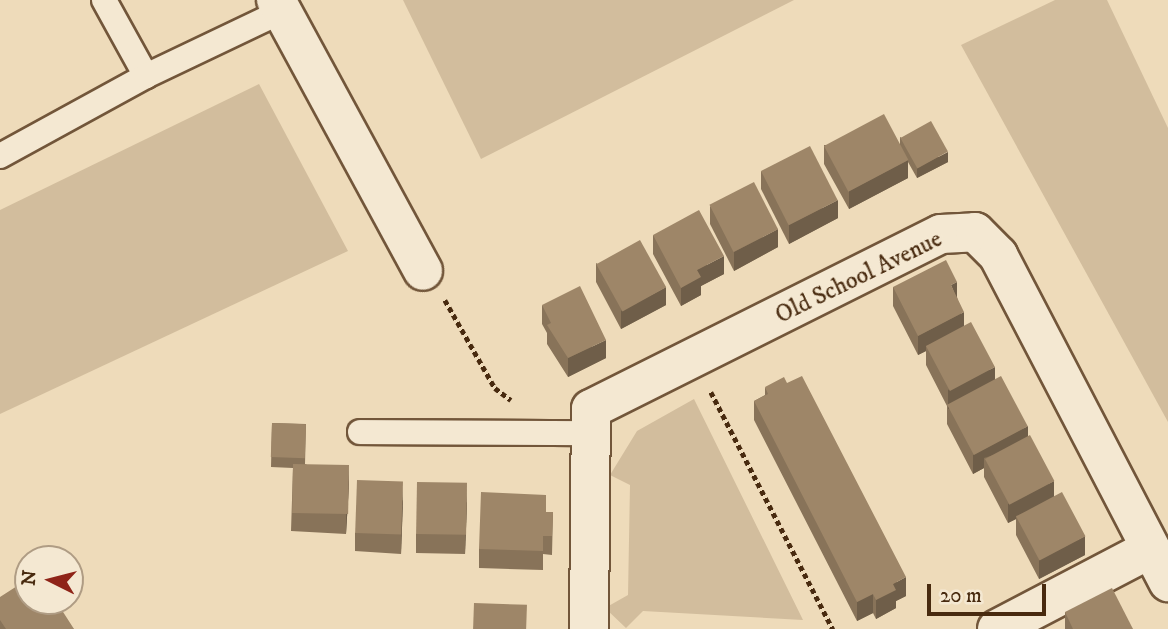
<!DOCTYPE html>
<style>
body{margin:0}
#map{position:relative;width:1168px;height:629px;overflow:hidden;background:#eedbba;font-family:"IM FELL DW Pica",serif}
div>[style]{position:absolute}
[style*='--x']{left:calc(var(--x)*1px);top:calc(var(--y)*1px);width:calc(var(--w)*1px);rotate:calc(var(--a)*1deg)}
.green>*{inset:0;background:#d2bd9d}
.path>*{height:4.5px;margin-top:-2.25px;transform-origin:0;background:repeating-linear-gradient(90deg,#482a0f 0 5px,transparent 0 8.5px)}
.roads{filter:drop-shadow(2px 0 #72563a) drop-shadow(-2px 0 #72563a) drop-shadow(0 2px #72563a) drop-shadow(0 -2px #72563a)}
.service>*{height:24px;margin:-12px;padding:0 12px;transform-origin:12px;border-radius:12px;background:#f4e8d2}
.minor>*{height:38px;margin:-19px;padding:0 19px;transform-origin:19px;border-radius:19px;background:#f4e8d2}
.wall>*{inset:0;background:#887359}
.shaded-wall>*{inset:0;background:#6f5e49}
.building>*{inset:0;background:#9e8668;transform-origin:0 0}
span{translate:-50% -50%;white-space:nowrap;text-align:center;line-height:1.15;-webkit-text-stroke:5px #f4e8d2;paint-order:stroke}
.street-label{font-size:24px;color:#482a0f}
.north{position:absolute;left:14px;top:545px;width:70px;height:70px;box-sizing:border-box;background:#f4e8d2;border:2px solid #af9c84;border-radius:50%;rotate:276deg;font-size:19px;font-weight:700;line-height:28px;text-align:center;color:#482a0f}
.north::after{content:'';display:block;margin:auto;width:24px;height:32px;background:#8f2418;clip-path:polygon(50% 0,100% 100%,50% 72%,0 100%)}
.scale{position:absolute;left:927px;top:584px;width:119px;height:32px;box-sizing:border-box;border:4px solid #482a0f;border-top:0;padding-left:9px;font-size:21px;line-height:24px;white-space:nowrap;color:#482a0f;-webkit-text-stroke:5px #f4e8d2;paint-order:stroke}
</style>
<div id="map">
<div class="green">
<div style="clip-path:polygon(403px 0,794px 0,481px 159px)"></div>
<div style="clip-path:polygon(1055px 0,1107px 0,1168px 128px,1168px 422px,961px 45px)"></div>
<div style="clip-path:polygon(259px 84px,348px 251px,0 414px,0 210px)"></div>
<div style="clip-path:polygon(694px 399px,803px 620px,643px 611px,626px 628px,605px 608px,628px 595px,630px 485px,610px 475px,637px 431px)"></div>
</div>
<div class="path">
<div style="--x:445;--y:300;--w:101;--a:60.4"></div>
<div style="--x:495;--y:388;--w:20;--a:37"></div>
<div style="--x:711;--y:392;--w:267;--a:62.8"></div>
</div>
<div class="roads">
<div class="service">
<div style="--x:104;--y:0;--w:87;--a:61.1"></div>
<div style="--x:0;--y:156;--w:166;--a:-28.7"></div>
<div style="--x:146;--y:76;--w:151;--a:-25.5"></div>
<div style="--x:360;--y:432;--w:229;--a:0.3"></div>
</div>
<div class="minor">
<div style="--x:276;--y:0;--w:308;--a:61.5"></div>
<div style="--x:589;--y:629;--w:220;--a:-89.5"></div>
<div style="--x:591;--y:409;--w:391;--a:-26.6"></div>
<div style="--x:941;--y:234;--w:34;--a:-3"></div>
<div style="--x:975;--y:232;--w:33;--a:45"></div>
<div style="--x:998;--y:255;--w:369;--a:62.5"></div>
<div style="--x:997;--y:629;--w:173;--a:-27.6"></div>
</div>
</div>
<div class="wall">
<div style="clip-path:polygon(900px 137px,948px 162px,917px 178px,908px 162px,908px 178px,849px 209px,824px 164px,824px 145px,900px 145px)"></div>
<div style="clip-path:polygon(761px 171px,838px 218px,789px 244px,761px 189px)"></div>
<div style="clip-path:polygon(710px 206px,778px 247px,734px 271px,710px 224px)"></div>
<div style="clip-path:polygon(653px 235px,724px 274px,701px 286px,701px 295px,681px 306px,653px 254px)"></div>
<div style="clip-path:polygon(596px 263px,666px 305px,621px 329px,596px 282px)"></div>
<div style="clip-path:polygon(893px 287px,957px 297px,964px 326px,1028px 436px,1054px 496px,1085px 555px,1039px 579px,1016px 535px,1016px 519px,1008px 523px,984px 477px,984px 468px,973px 474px,947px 424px,947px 406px,926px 365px,926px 351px,918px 355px,893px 306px)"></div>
<div style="clip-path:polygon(542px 305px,606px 358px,568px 377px,547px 344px,547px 333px,542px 324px)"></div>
<div style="clip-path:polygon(765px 387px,906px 596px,896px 601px,896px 608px,876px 619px,873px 613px,857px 621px,754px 420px,754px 401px,765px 395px)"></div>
<div style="clip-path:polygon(272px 423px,306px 424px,305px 464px,349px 484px,346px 534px,291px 531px,293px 468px,271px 467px)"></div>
<div style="clip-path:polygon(403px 500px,401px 554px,355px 551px,355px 533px)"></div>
<div style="clip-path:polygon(467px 502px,465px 554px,416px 553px,416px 534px)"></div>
<div style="clip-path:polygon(546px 512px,553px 512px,552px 555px,543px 554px,543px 570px,479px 568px,479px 549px)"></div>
<div style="clip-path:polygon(0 597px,74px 629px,0 629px)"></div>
<div style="clip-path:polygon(1065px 612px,1133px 629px,1065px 629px)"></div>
</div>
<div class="shaded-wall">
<div style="clip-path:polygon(948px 152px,948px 162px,917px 178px,917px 168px)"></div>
<div style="clip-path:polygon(908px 160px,908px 178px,849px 209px,849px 191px)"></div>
<div style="clip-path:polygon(838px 200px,838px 218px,789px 244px,789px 225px)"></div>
<div style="clip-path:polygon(778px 229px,778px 247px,734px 271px,734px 252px)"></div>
<div style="clip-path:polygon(724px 256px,724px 274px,701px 286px,701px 295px,681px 306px,681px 288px,697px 270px)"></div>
<div style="clip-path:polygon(957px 282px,957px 300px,951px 285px)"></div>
<div style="clip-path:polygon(666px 287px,666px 305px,621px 329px,621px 311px)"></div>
<div style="clip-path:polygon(964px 312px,964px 331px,926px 346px,926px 351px,918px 355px,918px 336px)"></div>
<div style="clip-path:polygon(606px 340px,606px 358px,568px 377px,568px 358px)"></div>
<div style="clip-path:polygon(995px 367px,995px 385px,948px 409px,948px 390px)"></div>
<div style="clip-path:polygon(1028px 426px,1028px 444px,984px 458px,984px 468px,973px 474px,973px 455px)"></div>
<div style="clip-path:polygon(349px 465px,349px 484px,346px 534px,346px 515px)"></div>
<div style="clip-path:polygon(1054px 481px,1054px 500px,1016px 516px,1016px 519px,1008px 523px,1008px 504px)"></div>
<div style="clip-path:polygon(403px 482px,403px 500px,401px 554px,401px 535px)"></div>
<div style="clip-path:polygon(467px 483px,467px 502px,465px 554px,465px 536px)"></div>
<div style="clip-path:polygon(1085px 536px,1085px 555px,1039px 579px,1039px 560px)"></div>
<div style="clip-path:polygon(906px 577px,906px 596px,896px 601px,896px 608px,876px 619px,876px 600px,893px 584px)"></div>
<div style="clip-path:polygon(873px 594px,873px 613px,857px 621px,857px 602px)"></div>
</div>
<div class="building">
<div style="left:884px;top:114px;width:52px;height:68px;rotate:62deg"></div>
<div style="left:931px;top:121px;width:35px;height:35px;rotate:61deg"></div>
<div style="left:810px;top:146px;width:61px;height:55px;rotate:63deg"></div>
<div style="left:754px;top:182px;width:53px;height:50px;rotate:63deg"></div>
<div style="clip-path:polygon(699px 210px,724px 256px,697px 270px,701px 277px,681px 288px,653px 235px)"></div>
<div style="left:640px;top:240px;width:54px;height:50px;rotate:61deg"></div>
<div style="clip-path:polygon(946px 260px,957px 282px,951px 285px,964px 312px,918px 336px,893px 287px)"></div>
<div style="clip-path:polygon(580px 286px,606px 340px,568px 358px,547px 325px,551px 323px,542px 305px)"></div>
<div style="left:971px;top:322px;width:51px;height:51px;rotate:62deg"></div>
<div style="clip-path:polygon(802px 376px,906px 577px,893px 584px,896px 590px,876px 600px,873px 594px,857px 602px,754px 401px,768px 394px,765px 387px,784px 377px,787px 383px)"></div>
<div style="left:1001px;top:376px;width:57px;height:61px;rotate:62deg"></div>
<div style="left:272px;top:423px;width:34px;height:34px;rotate:2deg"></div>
<div style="left:1030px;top:435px;width:52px;height:51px;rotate:62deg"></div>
<div style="left:293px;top:464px;width:56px;height:49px;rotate:1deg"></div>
<div style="left:357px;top:480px;width:46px;height:53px;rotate:2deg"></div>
<div style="left:417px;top:482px;width:50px;height:52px;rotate:1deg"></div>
<div style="clip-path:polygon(481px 492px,546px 495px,546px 512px,553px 512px,552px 536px,543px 536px,543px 551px,479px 549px)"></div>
<div style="left:1062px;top:492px;width:50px;height:52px;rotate:62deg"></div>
<div style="clip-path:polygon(28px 579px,28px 601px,56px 601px,74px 629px,6px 629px,0 620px,0 597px)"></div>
<div style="clip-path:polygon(1112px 588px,1133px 629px,1073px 629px,1065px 612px)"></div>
<div style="left:474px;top:603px;width:53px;height:26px;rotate:2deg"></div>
</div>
<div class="street-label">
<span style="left:859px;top:278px;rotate:-26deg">Old School Avenue</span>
</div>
<div class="north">N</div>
<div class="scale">20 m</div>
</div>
